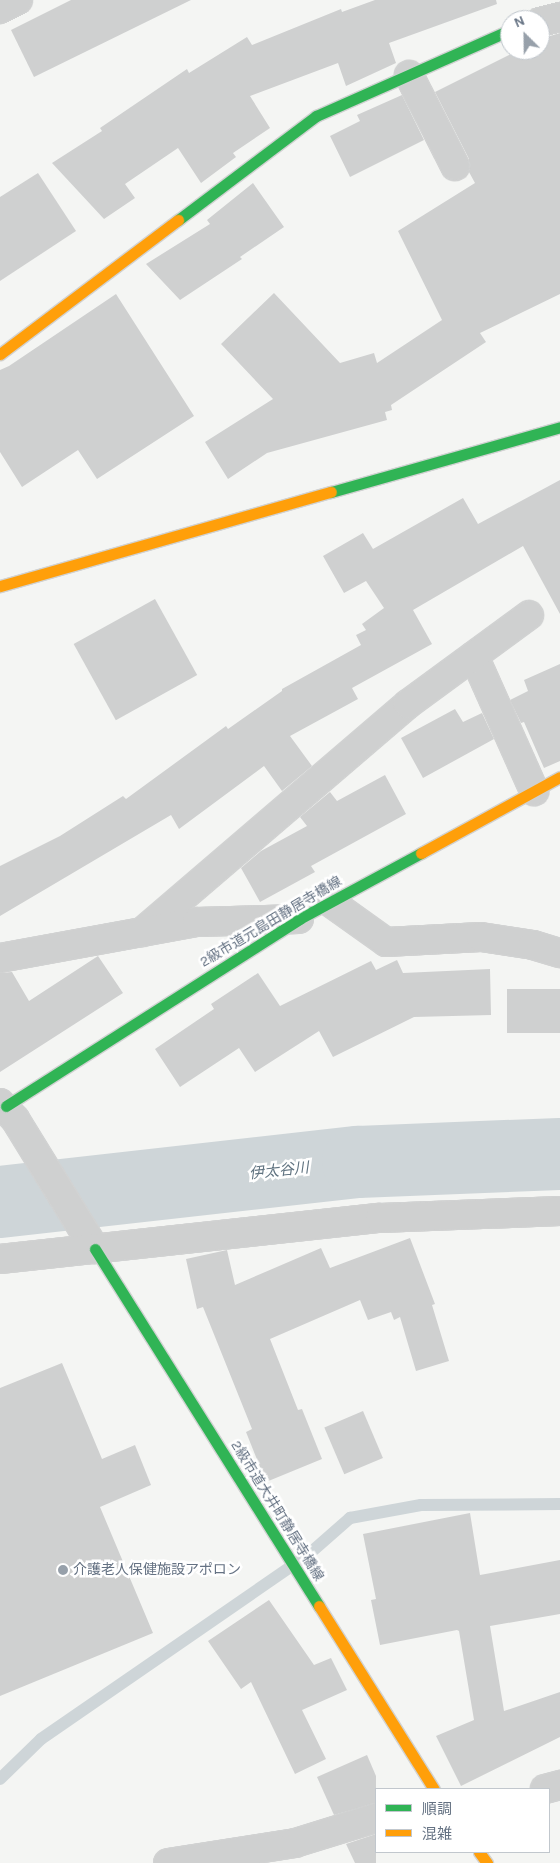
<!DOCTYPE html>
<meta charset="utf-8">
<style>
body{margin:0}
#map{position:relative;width:560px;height:1863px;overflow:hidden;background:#f4f5f3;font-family:Karla,"Noto Sans JP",sans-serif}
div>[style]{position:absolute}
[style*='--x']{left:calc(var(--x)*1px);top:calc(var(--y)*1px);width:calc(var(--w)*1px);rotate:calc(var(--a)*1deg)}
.stream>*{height:12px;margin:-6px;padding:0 6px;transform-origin:6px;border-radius:6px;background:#ced5d8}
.river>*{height:72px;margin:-36px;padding:0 36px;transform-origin:36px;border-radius:36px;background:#ced5d8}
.building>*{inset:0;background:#cfd0d0;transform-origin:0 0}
.roads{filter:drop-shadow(1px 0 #d1d2d2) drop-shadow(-1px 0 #d1d2d2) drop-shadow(0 1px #d1d2d2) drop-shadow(0 -1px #d1d2d2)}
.street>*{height:28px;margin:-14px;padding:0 14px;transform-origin:14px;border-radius:14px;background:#cfd0d0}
.fast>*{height:11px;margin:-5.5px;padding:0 5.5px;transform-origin:5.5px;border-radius:5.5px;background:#30b455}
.slow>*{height:11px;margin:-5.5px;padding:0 5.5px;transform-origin:5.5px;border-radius:5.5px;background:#ff9f0a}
.dots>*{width:14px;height:14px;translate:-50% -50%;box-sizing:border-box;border:2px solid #fff;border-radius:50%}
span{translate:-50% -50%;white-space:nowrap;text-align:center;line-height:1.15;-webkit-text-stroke:5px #fff;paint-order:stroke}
.street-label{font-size:14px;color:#657283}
.poi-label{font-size:14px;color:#657283}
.left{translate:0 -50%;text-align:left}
.water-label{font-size:15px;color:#607380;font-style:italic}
.legend{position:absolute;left:375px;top:1788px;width:175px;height:65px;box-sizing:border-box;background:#fff;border:1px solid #c1c7cd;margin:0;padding:6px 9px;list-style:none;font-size:15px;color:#657283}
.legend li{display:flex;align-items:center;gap:10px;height:25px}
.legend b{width:25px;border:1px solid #c1c7cd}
.north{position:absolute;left:500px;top:10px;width:50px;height:50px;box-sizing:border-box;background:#fff;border:1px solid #c1c7cd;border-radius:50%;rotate:337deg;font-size:14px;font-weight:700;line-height:20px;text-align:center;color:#657283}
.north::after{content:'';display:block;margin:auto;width:18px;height:22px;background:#97a0aa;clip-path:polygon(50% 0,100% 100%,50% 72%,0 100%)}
</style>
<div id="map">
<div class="stream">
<div style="--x:0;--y:1779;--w:57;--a:-44.3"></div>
<div style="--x:41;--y:1739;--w:326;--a:-34.6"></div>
<div style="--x:309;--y:1554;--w:55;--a:-41.3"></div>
<div style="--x:350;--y:1518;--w:72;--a:-10.4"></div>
<div style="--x:421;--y:1505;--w:139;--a:-0.4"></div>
</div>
<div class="river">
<div style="--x:0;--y:1202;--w:360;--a:-6.4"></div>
<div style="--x:358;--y:1162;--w:202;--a:-2.3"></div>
</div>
<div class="building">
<div style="clip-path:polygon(71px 0,191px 0,34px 77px,11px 30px)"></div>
<div style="clip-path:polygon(375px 0,496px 0,497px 4px,389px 43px,396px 63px,346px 86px,338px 63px,250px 96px,270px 128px,233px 153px,236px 157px,201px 183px,178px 148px,125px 184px,135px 198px,104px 219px,52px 163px,102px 131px,100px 128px,187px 69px,189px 73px,247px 37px,252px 45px,341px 9px,342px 12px)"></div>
<div style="clip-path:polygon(560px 33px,560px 294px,480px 333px,486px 342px,391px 405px,392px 410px,385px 412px,387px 420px,267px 453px,228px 479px,205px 442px,273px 399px,221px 344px,274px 293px,340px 363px,374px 353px,377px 363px,442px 320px,398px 231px,475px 183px,469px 172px,469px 159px,435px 92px,519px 50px,540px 50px,540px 39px)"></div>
<div style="clip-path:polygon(402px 95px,424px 140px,350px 177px,330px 136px,360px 121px,357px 115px)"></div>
<div style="clip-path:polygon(38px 173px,76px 231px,0 281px,0 197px)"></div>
<div style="clip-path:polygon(253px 183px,284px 227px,240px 257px,242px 259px,180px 300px,146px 264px,210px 224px,207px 220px)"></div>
<div style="clip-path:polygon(116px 294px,194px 416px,97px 479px,78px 450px,22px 487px,0 452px,0 370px,9px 366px)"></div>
<div style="clip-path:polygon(560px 480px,560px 614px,523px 546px,413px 610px,432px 644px,352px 688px,358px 699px,290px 736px,312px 766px,282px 791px,264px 766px,179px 829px,171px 815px,0 916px,0 866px,60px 836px,123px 796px,126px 799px,226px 726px,228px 729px,282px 691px,282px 689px,361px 645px,356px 635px,366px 630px,362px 624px,384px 608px,366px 581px,344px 593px,323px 556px,363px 533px,373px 549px,463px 498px,478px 524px)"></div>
<div style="left:155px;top:599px;width:87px;height:93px;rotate:61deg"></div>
<div style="clip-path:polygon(560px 664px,560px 761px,544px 768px,524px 722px,521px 723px,510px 700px,528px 691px,524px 680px)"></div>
<div style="clip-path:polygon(455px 709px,463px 722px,482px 713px,494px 739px,423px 778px,401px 738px)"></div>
<div style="clip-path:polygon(385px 775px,406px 814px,311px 866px,315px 872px,260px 902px,241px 868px,261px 851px,307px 826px,300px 817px,330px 792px,337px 801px)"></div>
<div style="clip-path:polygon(98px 956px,123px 993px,0 1072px,0 973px,12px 972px,29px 1001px)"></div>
<div style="clip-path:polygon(397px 960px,403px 973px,490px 969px,491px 1015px,414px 1017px,333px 1057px,319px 1031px,255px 1072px,239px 1048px,180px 1087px,155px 1049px,214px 1009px,211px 1004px,258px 973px,280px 1006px,371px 961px,376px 970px)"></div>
<div style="left:560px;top:989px;width:44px;height:53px;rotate:90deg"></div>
<div style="clip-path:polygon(410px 1238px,435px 1304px,432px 1305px,449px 1361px,416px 1371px,400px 1317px,394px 1320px,391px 1312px,368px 1320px,360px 1300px,270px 1339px,298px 1410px,302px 1409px,322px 1459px,266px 1482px,246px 1432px,252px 1429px,203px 1307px,197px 1309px,186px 1259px,227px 1250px,235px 1285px,321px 1248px,330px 1268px)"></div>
<div style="clip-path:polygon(62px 1363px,102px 1459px,135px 1445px,151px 1485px,100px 1507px,153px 1633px,0 1696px,0 1388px)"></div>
<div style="left:363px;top:1411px;width:51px;height:42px;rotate:67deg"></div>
<div style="clip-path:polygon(470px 1513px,480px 1575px,560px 1560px,560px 1614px,490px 1626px,504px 1711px,560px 1692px,560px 1737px,461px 1786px,436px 1736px,474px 1720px,459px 1631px,457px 1630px,380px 1645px,371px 1600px,376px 1599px,363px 1534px)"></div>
<div style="clip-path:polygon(269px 1600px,314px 1665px,331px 1658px,347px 1690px,302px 1710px,326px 1759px,295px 1774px,251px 1682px,241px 1689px,208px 1641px)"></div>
<div style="clip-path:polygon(367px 1755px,376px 1776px,376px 1803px,334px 1815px,317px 1777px)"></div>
<div style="clip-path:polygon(376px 1834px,376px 1863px,355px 1863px,346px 1844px)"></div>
</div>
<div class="roads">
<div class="street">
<div style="--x:0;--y:9;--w:20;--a:-27"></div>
<div style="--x:540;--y:22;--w:21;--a:-14"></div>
<div style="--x:409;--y:75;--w:102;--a:63.2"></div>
<div style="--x:474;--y:656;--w:148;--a:66"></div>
<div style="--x:330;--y:902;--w:69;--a:35.5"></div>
<div style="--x:386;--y:942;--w:95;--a:-3"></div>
<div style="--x:481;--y:937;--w:53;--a:8.7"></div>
<div style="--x:533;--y:945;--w:28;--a:17"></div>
<div style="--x:142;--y:932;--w:350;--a:-40.6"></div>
<div style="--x:408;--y:704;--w:150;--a:-36.3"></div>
<div style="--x:0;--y:958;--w:200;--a:-10.4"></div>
<div style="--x:197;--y:922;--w:102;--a:-1.7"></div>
<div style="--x:0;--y:1103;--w:22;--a:47"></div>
<div style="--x:15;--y:1119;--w:153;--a:58.4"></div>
<div style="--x:0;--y:1259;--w:382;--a:-6.2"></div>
<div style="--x:380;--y:1218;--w:180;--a:-2.2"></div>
<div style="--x:545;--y:1789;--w:16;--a:-15"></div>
<div style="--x:168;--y:1863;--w:129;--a:-8.9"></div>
<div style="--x:295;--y:1843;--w:85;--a:-17.2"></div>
</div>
<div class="fast">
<div style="--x:178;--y:220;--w:173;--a:-37"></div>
<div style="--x:316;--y:116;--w:212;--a:-23.9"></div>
<div style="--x:331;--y:492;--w:238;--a:-15.8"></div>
<div style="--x:6;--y:1106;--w:348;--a:-32.5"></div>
<div style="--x:299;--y:919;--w:139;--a:-28.4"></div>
<div style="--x:95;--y:1249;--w:421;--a:57.9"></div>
</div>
<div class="slow">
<div style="--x:0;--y:354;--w:223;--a:-37"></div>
<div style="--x:0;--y:586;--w:344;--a:-15.9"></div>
<div style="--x:421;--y:853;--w:158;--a:-28.7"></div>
<div style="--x:319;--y:1606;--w:216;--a:57.9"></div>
<div style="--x:479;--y:1852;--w:14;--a:54"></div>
</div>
</div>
<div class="dots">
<div style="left:63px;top:1570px;background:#97a0aa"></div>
</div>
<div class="street-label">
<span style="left:271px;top:922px;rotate:-31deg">2級市道元島田静居寺橋線</span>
<span style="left:277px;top:1511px;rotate:58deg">2級市道大井町静居寺橋線</span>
</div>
<div class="poi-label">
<span class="left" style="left:73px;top:1570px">介護老人保健施設アポロン</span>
</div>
<div class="water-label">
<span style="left:279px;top:1171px;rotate:-6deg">伊太谷川</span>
</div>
<ul class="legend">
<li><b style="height:6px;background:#30b455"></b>順調</li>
<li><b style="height:6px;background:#ff9f0a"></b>混雑</li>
</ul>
<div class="north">N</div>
</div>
